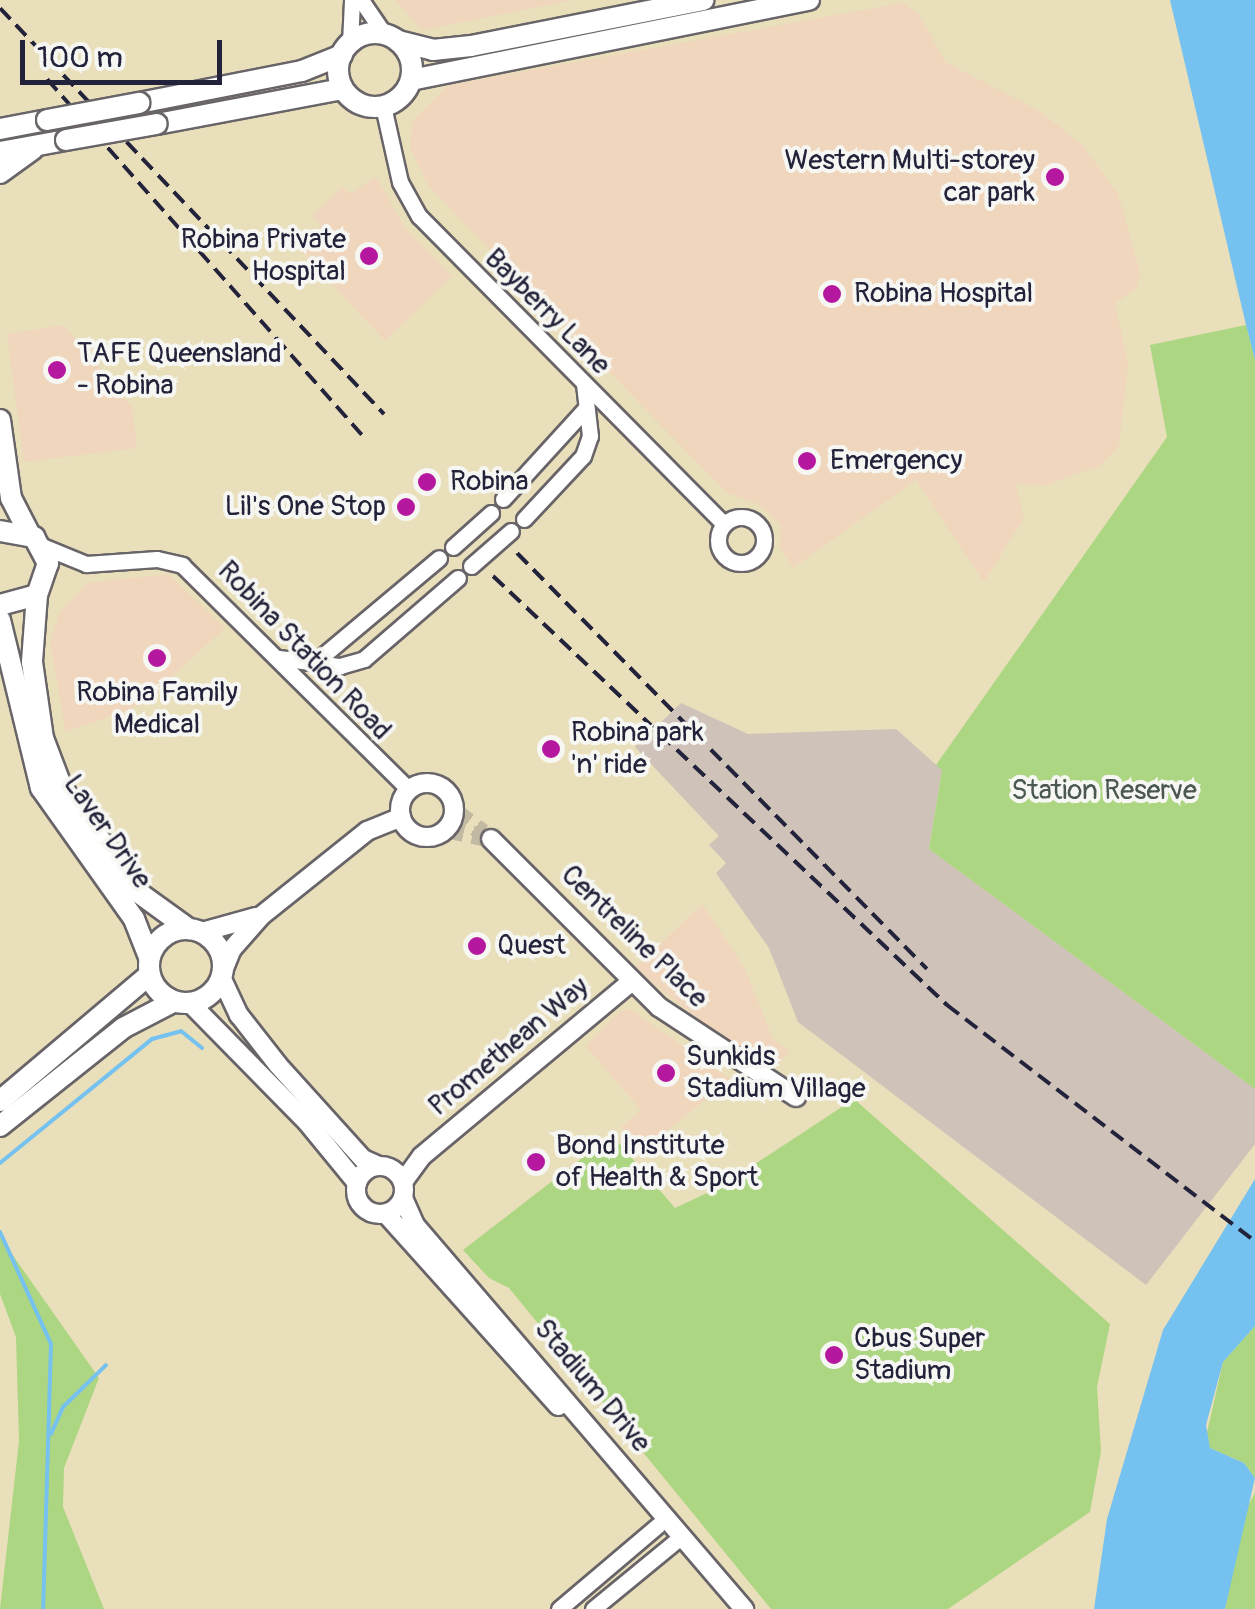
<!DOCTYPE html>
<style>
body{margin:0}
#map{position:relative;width:1255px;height:1609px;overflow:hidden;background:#e9dfbb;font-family:Pangolin,sans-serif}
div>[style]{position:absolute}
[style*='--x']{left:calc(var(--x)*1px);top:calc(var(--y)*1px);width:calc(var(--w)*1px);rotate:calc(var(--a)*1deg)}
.built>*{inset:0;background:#f0d6bc}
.industrial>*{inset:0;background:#cec2b9}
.green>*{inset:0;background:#acd682}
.water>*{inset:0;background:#75c1ef}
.stream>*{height:4px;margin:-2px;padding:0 2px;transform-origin:2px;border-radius:2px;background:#75c1ef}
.tertiary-tunnel>*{height:18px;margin-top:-9px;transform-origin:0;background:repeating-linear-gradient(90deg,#c1b9a1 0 18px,transparent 0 27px)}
.roads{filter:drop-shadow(2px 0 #686468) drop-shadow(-2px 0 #686468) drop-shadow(0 2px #686468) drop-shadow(0 -2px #686468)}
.minor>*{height:15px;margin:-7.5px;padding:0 7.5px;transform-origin:7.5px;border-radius:7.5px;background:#fff}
.minor>.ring{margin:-7.5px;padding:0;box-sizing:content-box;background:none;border:15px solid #fff;border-radius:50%}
.tertiary>*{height:18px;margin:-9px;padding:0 9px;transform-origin:9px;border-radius:9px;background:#fff}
.tertiary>.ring{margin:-9px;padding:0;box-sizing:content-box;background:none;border:18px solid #fff;border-radius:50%}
.secondary>*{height:20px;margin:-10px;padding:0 10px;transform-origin:10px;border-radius:10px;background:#fff}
.secondary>.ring{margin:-10px;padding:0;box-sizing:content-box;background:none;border:20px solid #fff;border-radius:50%}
.rail>*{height:4px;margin-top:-2px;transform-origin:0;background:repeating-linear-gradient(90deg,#22223b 0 15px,transparent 0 23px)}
.bridges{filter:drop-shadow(2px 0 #686468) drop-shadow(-2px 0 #686468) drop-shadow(0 2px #686468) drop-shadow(0 -2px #686468)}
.minor-bridge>*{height:15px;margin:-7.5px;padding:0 7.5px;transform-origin:7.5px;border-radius:7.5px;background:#fff}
.secondary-bridge>*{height:20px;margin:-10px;padding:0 10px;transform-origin:10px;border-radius:10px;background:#fff}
.dots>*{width:28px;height:28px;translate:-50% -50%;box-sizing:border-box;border:5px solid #f6f6f2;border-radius:50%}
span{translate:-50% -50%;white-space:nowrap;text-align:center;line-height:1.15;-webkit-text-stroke:8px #f6f6f2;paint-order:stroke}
.poi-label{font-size:28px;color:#22223b}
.right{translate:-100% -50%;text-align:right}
.left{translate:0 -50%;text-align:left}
.street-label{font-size:28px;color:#22223b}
.park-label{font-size:28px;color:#4b5850}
.scale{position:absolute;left:20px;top:40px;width:202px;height:45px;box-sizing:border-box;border:5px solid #22223b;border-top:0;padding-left:12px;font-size:30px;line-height:35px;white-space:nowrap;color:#22223b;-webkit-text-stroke:8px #f6f6f2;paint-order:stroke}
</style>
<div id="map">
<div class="built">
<div style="clip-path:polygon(395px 0,574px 0,422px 30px)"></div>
<div style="clip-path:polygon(902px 3px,919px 14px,945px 62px,1041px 112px,1083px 146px,1118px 194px,1140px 272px,1136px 288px,1115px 303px,1128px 365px,1119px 445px,1101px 465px,1046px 485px,1015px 484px,1024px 518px,984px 582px,916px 480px,793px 568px,780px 547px,781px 525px,758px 504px,727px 493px,429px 187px,410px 148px,413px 120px,449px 85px)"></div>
<div style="clip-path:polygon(376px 176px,405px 228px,452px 276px,385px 341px,302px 252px,321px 225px,312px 216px,342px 187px,350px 194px)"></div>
<div style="clip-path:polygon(64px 325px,132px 407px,137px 448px,24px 462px,7px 334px)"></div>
<div style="clip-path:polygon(168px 574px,225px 628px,141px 705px,66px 732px,50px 642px,60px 612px,87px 583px)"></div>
<div style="clip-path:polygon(702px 904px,745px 969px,773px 1039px,789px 1051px,777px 1066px,715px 1033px,635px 968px)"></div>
<div style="clip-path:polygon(630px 1009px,730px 1079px,643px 1151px,621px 1127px,641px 1110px,586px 1046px,620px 1011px)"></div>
</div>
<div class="industrial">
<div style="clip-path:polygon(681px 703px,748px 734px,896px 729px,942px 770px,929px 849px,1255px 1089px,1255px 1144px,1146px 1285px,798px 1022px,769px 948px,716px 873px,726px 863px,709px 845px,719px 836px,635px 747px)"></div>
</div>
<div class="green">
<div style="clip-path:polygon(1246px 325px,1255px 360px,1255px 1089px,929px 849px,942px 770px,936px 765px,1167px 437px,1150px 345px)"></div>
<div style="clip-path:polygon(854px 1099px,1110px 1324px,1097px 1387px,1101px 1451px,1090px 1512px,948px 1609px,771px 1609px,509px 1288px,489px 1278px,463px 1250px,612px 1135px,675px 1208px,720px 1187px)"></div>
<div style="clip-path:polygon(0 1237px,99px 1378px,64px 1468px,63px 1507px,104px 1609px,0 1609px,19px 1441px,16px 1337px,0 1294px)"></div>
<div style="clip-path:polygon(1255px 1326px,1255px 1478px,1244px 1463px,1210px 1448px,1206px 1437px,1223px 1362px)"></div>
<div style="clip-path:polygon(1255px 1493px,1255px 1609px,1225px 1609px,1242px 1516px)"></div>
</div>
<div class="water">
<div style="clip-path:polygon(1170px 0,1255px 0,1255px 360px,1246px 325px)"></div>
<div style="clip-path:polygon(1255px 1179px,1255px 1326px,1223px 1362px,1206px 1425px,1210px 1448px,1244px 1463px,1255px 1478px,1225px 1609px,1094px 1609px,1107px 1519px,1163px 1330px)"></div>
</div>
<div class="stream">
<div style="--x:0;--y:1163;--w:196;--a:-39.2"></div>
<div style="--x:152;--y:1039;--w:30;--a:-15"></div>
<div style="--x:181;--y:1031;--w:27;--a:39"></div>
<div style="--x:0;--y:1232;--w:123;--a:65.5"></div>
<div style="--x:51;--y:1344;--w:265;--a:91.7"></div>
<div style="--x:51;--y:1434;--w:30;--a:-66"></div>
<div style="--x:63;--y:1407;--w:60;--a:-44.3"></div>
</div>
<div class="tertiary-tunnel">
<div style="--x:454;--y:811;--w:36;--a:37"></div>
<div style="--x:446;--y:829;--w:46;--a:12.5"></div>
</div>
<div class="roads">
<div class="minor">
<div style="--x:361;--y:0;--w:42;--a:55.6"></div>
<div style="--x:350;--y:43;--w:43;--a:-87.3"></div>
<div style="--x:383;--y:106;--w:78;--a:77.4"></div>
<div style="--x:400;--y:182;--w:39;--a:61"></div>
<div style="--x:419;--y:216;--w:433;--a:45.3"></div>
<div style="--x:503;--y:499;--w:123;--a:-47.6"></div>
<div class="ring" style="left:718px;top:517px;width:31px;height:31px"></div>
<div style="--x:524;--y:519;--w:86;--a:-46.9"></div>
<div style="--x:583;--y:456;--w:21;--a:-71"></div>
<div style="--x:590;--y:436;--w:52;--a:-96.6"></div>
<div style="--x:42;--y:546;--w:48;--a:22.2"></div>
<div style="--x:86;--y:564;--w:71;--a:-4"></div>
<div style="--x:157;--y:559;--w:26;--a:13"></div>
<div style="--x:182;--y:565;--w:320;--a:44.7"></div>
<div style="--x:279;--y:658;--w:62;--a:7.5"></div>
<div style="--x:340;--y:666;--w:25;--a:-16"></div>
<div style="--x:364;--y:659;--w:124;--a:-40.8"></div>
<div style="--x:314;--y:663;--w:163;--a:-40"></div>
<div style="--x:559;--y:1609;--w:130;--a:-40.3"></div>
<div style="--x:593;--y:1609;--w:115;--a:-39.4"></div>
</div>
<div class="tertiary">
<div class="ring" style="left:400px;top:783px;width:36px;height:36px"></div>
<div style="--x:491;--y:839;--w:238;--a:45"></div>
<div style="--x:659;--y:1007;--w:164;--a:33.3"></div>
<div style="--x:202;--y:932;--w:56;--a:-15.5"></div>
<div style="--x:223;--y:971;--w:24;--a:-68"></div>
<div style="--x:232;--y:949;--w:44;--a:-48.7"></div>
<div style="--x:261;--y:916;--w:136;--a:-38.7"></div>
<div style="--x:367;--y:831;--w:37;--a:-22"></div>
<div style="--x:222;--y:979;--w:40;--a:65"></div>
<div style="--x:239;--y:1015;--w:63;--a:52"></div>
<div style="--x:278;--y:1065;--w:127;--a:47.9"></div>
<div style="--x:363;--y:1159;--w:17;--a:24"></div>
<div style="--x:191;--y:1004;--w:165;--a:45.5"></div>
<div style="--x:307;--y:1122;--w:79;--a:50.7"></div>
<div class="ring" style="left:356px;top:1166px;width:30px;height:30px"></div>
<div style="--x:403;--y:1182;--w:32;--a:-54"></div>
<div style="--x:422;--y:1156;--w:273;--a:-39.8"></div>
<div style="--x:403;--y:1198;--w:30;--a:66"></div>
<div style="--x:415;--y:1225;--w:506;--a:49.41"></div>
<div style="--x:386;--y:1214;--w:258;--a:48.1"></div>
</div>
<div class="secondary">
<div class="ring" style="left:338px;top:33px;width:54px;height:54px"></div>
<div style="--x:398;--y:41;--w:36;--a:14"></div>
<div style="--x:433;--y:50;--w:38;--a:-6"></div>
<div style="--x:471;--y:46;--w:237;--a:-11.2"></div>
<div style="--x:411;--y:80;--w:406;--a:-11.4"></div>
<div style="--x:139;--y:103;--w:166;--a:-11.1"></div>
<div style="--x:302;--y:71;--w:43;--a:-21.8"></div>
<div style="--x:157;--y:124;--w:189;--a:-10.7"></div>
<div style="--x:0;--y:129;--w:48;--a:-10.8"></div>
<div style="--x:0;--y:152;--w:67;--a:-10.3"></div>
<div style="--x:0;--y:173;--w:41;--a:-36"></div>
<div style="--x:0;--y:420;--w:79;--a:82"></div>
<div style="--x:11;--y:498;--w:42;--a:62.8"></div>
<div style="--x:0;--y:531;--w:35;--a:10"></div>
<div style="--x:34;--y:537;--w:30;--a:62"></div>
<div style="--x:48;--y:563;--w:34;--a:109"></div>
<div style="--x:37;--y:595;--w:38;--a:165"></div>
<div style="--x:37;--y:595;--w:67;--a:94.3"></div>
<div style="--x:32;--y:662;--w:77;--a:81.8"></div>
<div style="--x:43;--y:738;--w:53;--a:69.2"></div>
<div style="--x:62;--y:788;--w:130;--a:53.7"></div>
<div style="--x:139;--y:893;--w:62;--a:35.8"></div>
<div style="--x:0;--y:620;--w:173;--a:76.3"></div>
<div style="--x:41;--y:788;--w:161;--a:54.6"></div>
<div style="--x:134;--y:919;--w:41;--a:68.5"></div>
<div class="ring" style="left:149px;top:929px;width:54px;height:54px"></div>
<div style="--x:0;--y:1101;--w:195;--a:-40.2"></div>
<div style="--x:0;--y:1126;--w:157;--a:-38.5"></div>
<div style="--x:123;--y:1028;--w:56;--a:-27.5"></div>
</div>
</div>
<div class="rail">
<div style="--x:0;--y:8;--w:559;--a:46.6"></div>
<div style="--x:47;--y:79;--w:475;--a:48.5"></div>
<div style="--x:517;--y:553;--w:584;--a:45.42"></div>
<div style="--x:493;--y:576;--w:625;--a:43.38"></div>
<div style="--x:947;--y:1005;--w:388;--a:37.5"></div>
</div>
<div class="bridges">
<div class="minor-bridge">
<div style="--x:453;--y:547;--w:51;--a:-41.8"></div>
<div style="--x:471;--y:566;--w:53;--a:-41.2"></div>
</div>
<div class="secondary-bridge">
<div style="--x:47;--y:120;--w:94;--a:-10.5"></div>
<div style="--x:66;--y:140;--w:92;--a:-10"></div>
</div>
</div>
<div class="dots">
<div style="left:1055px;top:177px;background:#b5179e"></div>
<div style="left:369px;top:256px;background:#b5179e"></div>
<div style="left:832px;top:294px;background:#b5179e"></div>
<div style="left:57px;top:370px;background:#b5179e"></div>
<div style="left:807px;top:461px;background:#b5179e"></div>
<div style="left:427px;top:482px;background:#b5179e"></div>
<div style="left:406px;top:507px;background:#b5179e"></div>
<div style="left:157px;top:658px;background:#b5179e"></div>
<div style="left:551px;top:749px;background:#b5179e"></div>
<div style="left:477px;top:946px;background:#b5179e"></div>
<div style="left:666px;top:1073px;background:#b5179e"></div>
<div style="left:536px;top:1162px;background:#b5179e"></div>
<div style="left:834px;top:1355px;background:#b5179e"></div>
</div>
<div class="poi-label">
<span class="right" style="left:1035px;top:177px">Western Multi-storey<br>car park</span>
<span class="right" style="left:346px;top:256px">Robina Private<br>Hospital</span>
<span class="left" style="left:854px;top:294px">Robina Hospital</span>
<span class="left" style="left:77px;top:370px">TAFE Queensland<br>- Robina</span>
<span class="left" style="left:830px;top:461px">Emergency</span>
<span class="left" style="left:450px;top:482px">Robina</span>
<span class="right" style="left:386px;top:507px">Lil's One Stop</span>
<span style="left:157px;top:709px">Robina Family<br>Medical</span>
<span class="left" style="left:571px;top:749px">Robina park<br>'n' ride</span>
<span class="left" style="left:497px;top:946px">Quest</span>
<span class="left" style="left:686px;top:1073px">Sunkids<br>Stadium Village</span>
<span class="left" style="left:556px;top:1162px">Bond Institute<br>of Health &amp; Sport</span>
<span class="left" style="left:854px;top:1355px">Cbus Super<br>Stadium</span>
</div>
<div class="street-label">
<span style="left:547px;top:312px;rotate:45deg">Bayberry Lane</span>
<span style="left:304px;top:651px;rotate:46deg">Robina Station Road</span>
<span style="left:107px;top:832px;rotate:55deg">Laver Drive</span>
<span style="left:634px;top:937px;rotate:44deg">Centreline Place</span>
<span style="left:509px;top:1047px;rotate:-40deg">Promethean Way</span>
<span style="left:592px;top:1386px;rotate:50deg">Stadium Drive</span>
</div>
<div class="park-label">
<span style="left:1104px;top:791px">Station Reserve</span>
</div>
<div class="scale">100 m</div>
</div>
